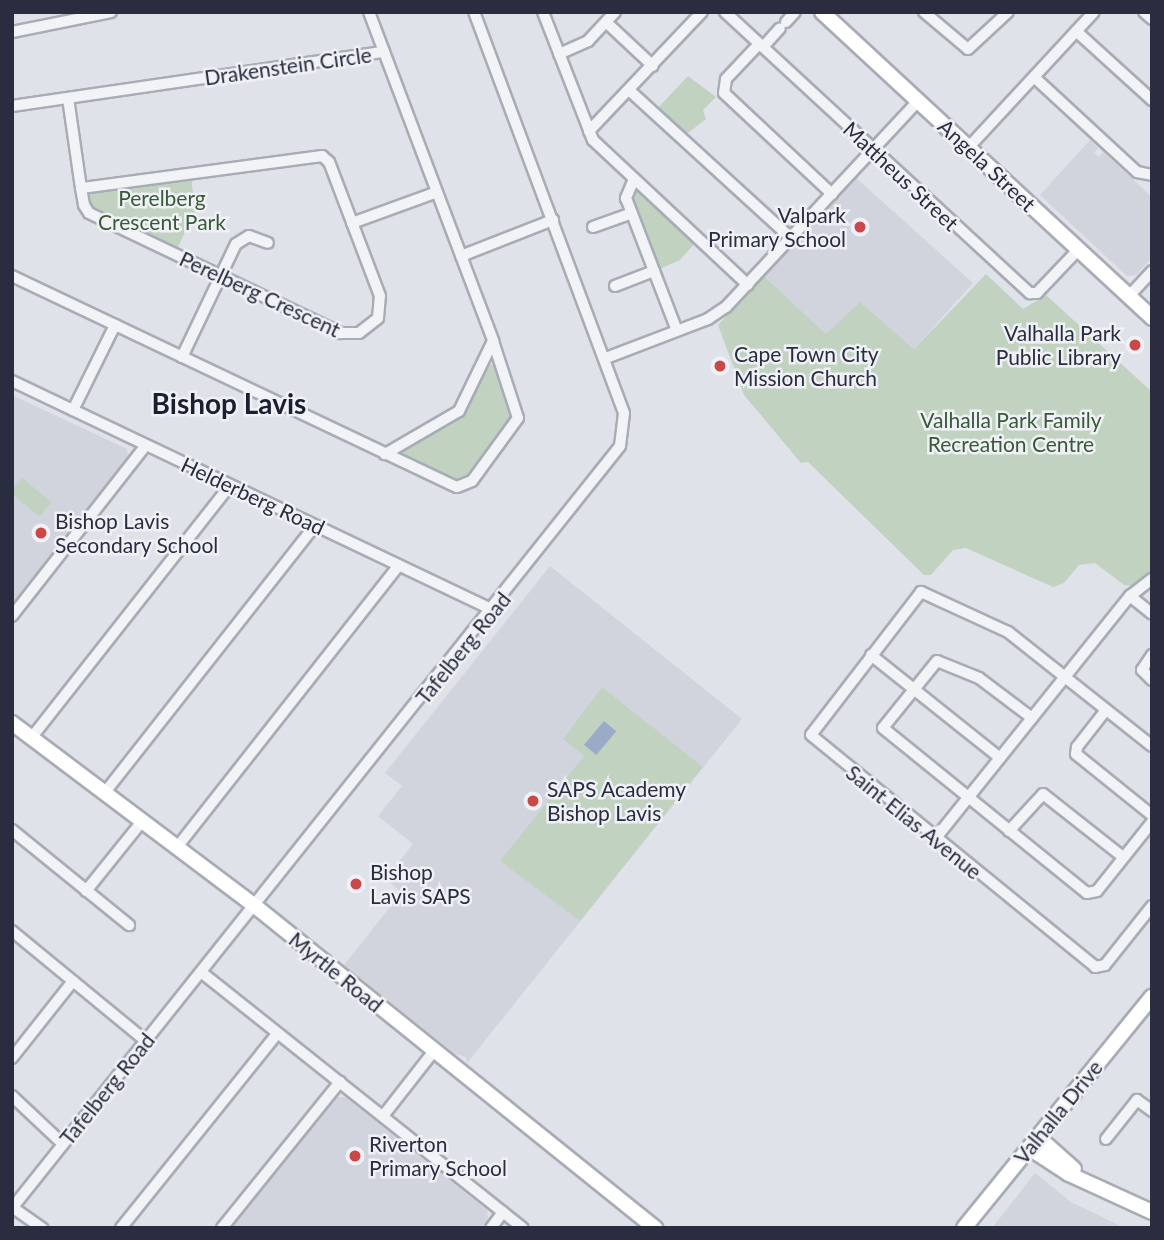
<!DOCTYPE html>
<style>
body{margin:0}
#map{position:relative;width:1164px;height:1240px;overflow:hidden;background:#dfe2e8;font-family:Lato,sans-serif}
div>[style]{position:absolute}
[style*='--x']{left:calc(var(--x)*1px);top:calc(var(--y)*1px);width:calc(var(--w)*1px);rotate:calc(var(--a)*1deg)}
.built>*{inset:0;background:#d2d4dd}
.green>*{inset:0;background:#c2d2c1;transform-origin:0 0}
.water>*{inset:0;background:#9baac7;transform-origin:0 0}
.roads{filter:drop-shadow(2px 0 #a8acb5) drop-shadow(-2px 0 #a8acb5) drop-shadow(0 2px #a8acb5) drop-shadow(0 -2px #a8acb5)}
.street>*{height:10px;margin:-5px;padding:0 5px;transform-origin:5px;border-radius:5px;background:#f2f3f7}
.secondary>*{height:14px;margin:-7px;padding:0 7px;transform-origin:7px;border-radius:7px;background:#fff}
.dots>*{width:19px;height:19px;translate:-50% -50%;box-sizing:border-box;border:4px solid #eff1f6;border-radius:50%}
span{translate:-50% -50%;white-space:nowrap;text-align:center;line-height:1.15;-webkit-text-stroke:5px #eff1f6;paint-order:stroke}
.street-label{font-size:21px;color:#292d3f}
.park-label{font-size:21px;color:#385a36}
.poi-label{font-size:21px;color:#292d3f}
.right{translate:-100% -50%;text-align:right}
.left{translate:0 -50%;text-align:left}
.district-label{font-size:28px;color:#1b1f30;font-weight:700}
.frame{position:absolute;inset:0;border:14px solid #292d3f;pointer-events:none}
</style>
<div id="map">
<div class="built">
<div style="clip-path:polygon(1090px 140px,1098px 148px,1094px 153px,1099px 157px,1103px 152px,1152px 197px,1152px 257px,1136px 275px,1127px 276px,1040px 195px)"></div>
<div style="clip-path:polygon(855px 177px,973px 283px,914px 349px,860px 302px,827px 335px,764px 276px)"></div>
<div style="clip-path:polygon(12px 395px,127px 449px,128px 456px,12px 604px)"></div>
<div style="clip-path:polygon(550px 566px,742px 719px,467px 1063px,466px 1057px,455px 1054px,344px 965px,402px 892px,385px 879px,413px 844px,378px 816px,402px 786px,385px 773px)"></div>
<div style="clip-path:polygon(336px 1097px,345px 1097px,487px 1210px,488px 1219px,481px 1228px,232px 1228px)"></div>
<div style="clip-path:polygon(1035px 1173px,1071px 1202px,1125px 1228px,992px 1228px)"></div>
</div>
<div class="green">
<div style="clip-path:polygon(688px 76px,716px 97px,703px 110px,706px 119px,684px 136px,656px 110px)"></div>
<div style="clip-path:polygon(191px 175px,195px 211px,176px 251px,90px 210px,86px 196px,92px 190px)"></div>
<div style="clip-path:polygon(634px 189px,695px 243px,680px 260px,657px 270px,629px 195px)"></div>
<div style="clip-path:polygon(986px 274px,1023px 309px,1046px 295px,1152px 392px,1152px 572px,1134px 586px,1124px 585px,1095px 563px,1079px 565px,1064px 583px,1053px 587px,966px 548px,953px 550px,931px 575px,924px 575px,808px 462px,801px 463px,744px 395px,718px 325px,764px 276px,826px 334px,860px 302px,914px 349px)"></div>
<div style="clip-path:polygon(491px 364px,497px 366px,515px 414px,467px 479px,459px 483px,399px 455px,401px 449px,459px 416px)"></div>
<div style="left:22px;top:478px;width:38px;height:19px;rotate:39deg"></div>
<div style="clip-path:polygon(602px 687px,703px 767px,580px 921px,500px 861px,584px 756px,563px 739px)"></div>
</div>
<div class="water">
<div style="left:604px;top:721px;width:16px;height:31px;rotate:40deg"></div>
</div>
<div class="roads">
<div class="street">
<div style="--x:369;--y:12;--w:352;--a:69.3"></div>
<div style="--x:493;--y:341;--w:78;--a:115.9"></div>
<div style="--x:459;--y:411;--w:86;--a:149.8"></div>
<div style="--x:543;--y:12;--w:137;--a:68.7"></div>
<div style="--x:593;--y:140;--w:212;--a:43.1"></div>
<div style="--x:725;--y:12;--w:415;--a:42.7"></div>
<div style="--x:1030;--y:293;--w:7;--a:0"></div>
<div style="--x:1037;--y:293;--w:59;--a:-46.4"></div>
<div style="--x:924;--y:12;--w:57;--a:40.1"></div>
<div style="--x:968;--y:49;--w:54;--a:-42.8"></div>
<div style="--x:1144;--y:12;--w:11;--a:41"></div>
<div style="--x:606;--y:22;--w:64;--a:43.1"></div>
<div style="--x:786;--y:22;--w:13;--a:-48"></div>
<div style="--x:1076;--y:31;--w:103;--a:42.2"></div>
<div style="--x:12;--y:32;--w:101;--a:-11.4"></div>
<div style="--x:759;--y:44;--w:48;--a:133.3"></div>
<div style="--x:726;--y:79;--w:14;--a:98"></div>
<div style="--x:724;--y:93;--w:148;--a:43.1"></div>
<div style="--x:763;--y:47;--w:25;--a:-48"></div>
<div style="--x:559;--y:54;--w:32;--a:-24"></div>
<div style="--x:588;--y:41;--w:40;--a:-47"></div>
<div style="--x:1034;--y:77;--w:140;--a:42.7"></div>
<div style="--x:1137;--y:172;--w:15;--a:11"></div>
<div style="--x:630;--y:91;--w:218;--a:42.4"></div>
<div style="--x:68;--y:98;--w:91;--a:81.8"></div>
<div style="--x:81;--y:188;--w:17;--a:80"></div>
<div style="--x:84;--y:205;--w:9;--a:58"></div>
<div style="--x:89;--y:213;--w:279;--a:25.5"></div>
<div style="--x:341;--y:333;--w:18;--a:0"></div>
<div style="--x:359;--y:333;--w:24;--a:-38"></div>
<div style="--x:378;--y:318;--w:22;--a:-85"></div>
<div style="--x:380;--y:296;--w:143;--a:-110.8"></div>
<div style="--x:329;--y:162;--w:9;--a:-139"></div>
<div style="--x:322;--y:156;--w:243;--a:172.4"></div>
<div style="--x:12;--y:106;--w:376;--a:-8.3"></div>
<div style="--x:589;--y:131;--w:164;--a:-46.5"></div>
<div style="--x:968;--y:148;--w:185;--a:-47.2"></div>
<div style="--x:634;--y:179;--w:21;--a:113"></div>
<div style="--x:626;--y:198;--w:142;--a:69"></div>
<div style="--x:352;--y:223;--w:90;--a:-20"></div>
<div style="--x:593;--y:227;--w:41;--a:-19.7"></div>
<div style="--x:461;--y:256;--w:99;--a:-21.4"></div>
<div style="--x:12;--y:276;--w:492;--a:25.4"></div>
<div style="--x:457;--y:487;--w:16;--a:-22"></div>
<div style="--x:472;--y:481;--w:78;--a:-53.9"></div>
<div style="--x:518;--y:418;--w:81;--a:-108"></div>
<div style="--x:615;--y:286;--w:42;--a:-21"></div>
<div style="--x:1129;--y:296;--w:34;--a:-47"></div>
<div style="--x:182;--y:357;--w:125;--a:-64.5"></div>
<div style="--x:236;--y:244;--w:15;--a:-32"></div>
<div style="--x:249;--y:236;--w:20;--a:20"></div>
<div style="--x:606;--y:358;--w:109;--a:-20.9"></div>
<div style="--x:708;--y:319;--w:22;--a:-34"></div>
<div style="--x:726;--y:307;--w:282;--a:-47"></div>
<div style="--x:12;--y:381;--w:533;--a:25.46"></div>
<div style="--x:73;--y:410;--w:95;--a:-63.7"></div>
<div style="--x:1130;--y:596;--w:28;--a:39"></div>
<div style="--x:12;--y:616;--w:217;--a:-51.9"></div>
<div style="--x:871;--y:655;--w:165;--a:38.6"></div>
<div style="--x:1152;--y:655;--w:18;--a:124"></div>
<div style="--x:1142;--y:670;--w:14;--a:45"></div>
<div style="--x:1106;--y:710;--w:47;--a:128.1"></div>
<div style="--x:1077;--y:747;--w:7;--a:98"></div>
<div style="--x:1076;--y:754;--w:97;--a:38.8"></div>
<div style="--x:1032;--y:718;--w:66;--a:-143"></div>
<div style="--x:979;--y:678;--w:45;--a:-158"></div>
<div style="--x:937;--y:661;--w:86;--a:128.9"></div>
<div style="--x:883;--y:728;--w:262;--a:39"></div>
<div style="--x:1087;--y:893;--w:10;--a:-11"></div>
<div style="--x:1097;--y:891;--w:88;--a:-51.4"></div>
<div style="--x:32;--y:737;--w:320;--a:-51.8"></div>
<div style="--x:1152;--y:746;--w:184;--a:-141.6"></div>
<div style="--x:1008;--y:632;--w:96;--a:-155.3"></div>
<div style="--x:921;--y:592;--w:180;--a:127.6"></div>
<div style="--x:811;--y:735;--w:367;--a:39.2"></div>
<div style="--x:1095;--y:967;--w:10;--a:-11"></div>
<div style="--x:1105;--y:965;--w:75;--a:-51.5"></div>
<div style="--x:106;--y:791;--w:338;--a:-51.8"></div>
<div style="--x:12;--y:830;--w:151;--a:39.1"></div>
<div style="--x:1009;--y:831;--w:50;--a:-47.4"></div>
<div style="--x:1043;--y:794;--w:102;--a:38.2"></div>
<div style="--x:935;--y:839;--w:312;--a:-51.3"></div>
<div style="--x:1130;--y:596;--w:28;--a:-38"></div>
<div style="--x:178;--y:846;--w:357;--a:-51.8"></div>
<div style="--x:86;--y:891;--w:91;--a:-51.2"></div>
<div style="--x:12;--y:931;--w:173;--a:39.4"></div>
<div style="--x:201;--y:972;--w:411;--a:38.5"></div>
<div style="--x:12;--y:1058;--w:98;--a:-51.6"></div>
<div style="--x:12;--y:1096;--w:70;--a:43.3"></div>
<div style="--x:383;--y:1116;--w:83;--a:-51.9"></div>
<div style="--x:1106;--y:1139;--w:50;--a:-51.5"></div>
<div style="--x:1137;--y:1100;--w:19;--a:36"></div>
<div style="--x:12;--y:1207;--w:37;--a:35"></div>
<div style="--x:13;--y:1207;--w:973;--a:-51.42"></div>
<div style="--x:620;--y:446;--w:33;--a:-83"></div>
<div style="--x:624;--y:413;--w:428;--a:-110.5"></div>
<div style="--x:121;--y:1228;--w:250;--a:-51.2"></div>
<div style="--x:222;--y:1228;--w:188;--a:-51.1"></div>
<div style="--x:491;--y:1228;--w:20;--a:-53"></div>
</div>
<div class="secondary">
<div style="--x:822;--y:12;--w:450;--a:42.8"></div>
<div style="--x:12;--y:723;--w:304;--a:37"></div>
<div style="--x:255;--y:906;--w:514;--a:38.83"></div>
<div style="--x:1038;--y:1137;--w:48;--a:41.6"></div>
<div style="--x:1029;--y:1148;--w:48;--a:33"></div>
<div style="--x:1069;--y:1174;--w:91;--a:24.6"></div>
<div style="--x:964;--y:1228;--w:298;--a:-50.9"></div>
</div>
</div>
<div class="dots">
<div style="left:860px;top:227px;background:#ca4948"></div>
<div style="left:1135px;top:345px;background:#ca4948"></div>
<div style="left:720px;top:366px;background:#ca4948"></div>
<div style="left:41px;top:533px;background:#ca4948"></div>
<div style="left:533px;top:801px;background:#ca4948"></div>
<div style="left:356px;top:884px;background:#ca4948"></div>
<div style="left:355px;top:1156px;background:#ca4948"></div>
</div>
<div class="street-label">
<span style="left:288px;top:66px;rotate:-8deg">Drakenstein Circle</span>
<span style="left:987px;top:165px;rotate:43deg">Angela Street</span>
<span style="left:901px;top:176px;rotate:43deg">Mattheus Street</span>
<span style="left:260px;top:294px;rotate:25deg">Perelberg Crescent</span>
<span style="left:253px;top:496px;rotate:25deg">Helderberg Road</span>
<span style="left:463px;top:648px;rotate:-51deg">Tafelberg Road</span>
<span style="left:914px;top:822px;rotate:39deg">Saint Elias Avenue</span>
<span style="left:336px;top:972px;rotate:39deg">Myrtle Road</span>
<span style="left:107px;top:1089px;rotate:-51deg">Tafelberg Road</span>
<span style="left:1058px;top:1112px;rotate:-51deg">Valhalla Drive</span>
</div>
<div class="park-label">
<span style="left:162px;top:210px">Perelberg<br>Crescent Park</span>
<span style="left:1011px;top:432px">Valhalla Park Family<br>Recreation Centre</span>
</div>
<div class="poi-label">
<span class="right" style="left:846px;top:227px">Valpark<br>Primary School</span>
<span class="right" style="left:1121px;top:345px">Valhalla Park<br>Public Library</span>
<span class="left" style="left:734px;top:366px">Cape Town City<br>Mission Church</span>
<span class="left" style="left:55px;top:533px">Bishop Lavis<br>Secondary School</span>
<span class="left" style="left:547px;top:801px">SAPS Academy<br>Bishop Lavis</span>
<span class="left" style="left:370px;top:884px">Bishop<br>Lavis SAPS</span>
<span class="left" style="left:369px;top:1156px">Riverton<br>Primary School</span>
</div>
<div class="district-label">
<span style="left:229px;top:403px">Bishop Lavis</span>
</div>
<div class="frame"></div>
</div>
